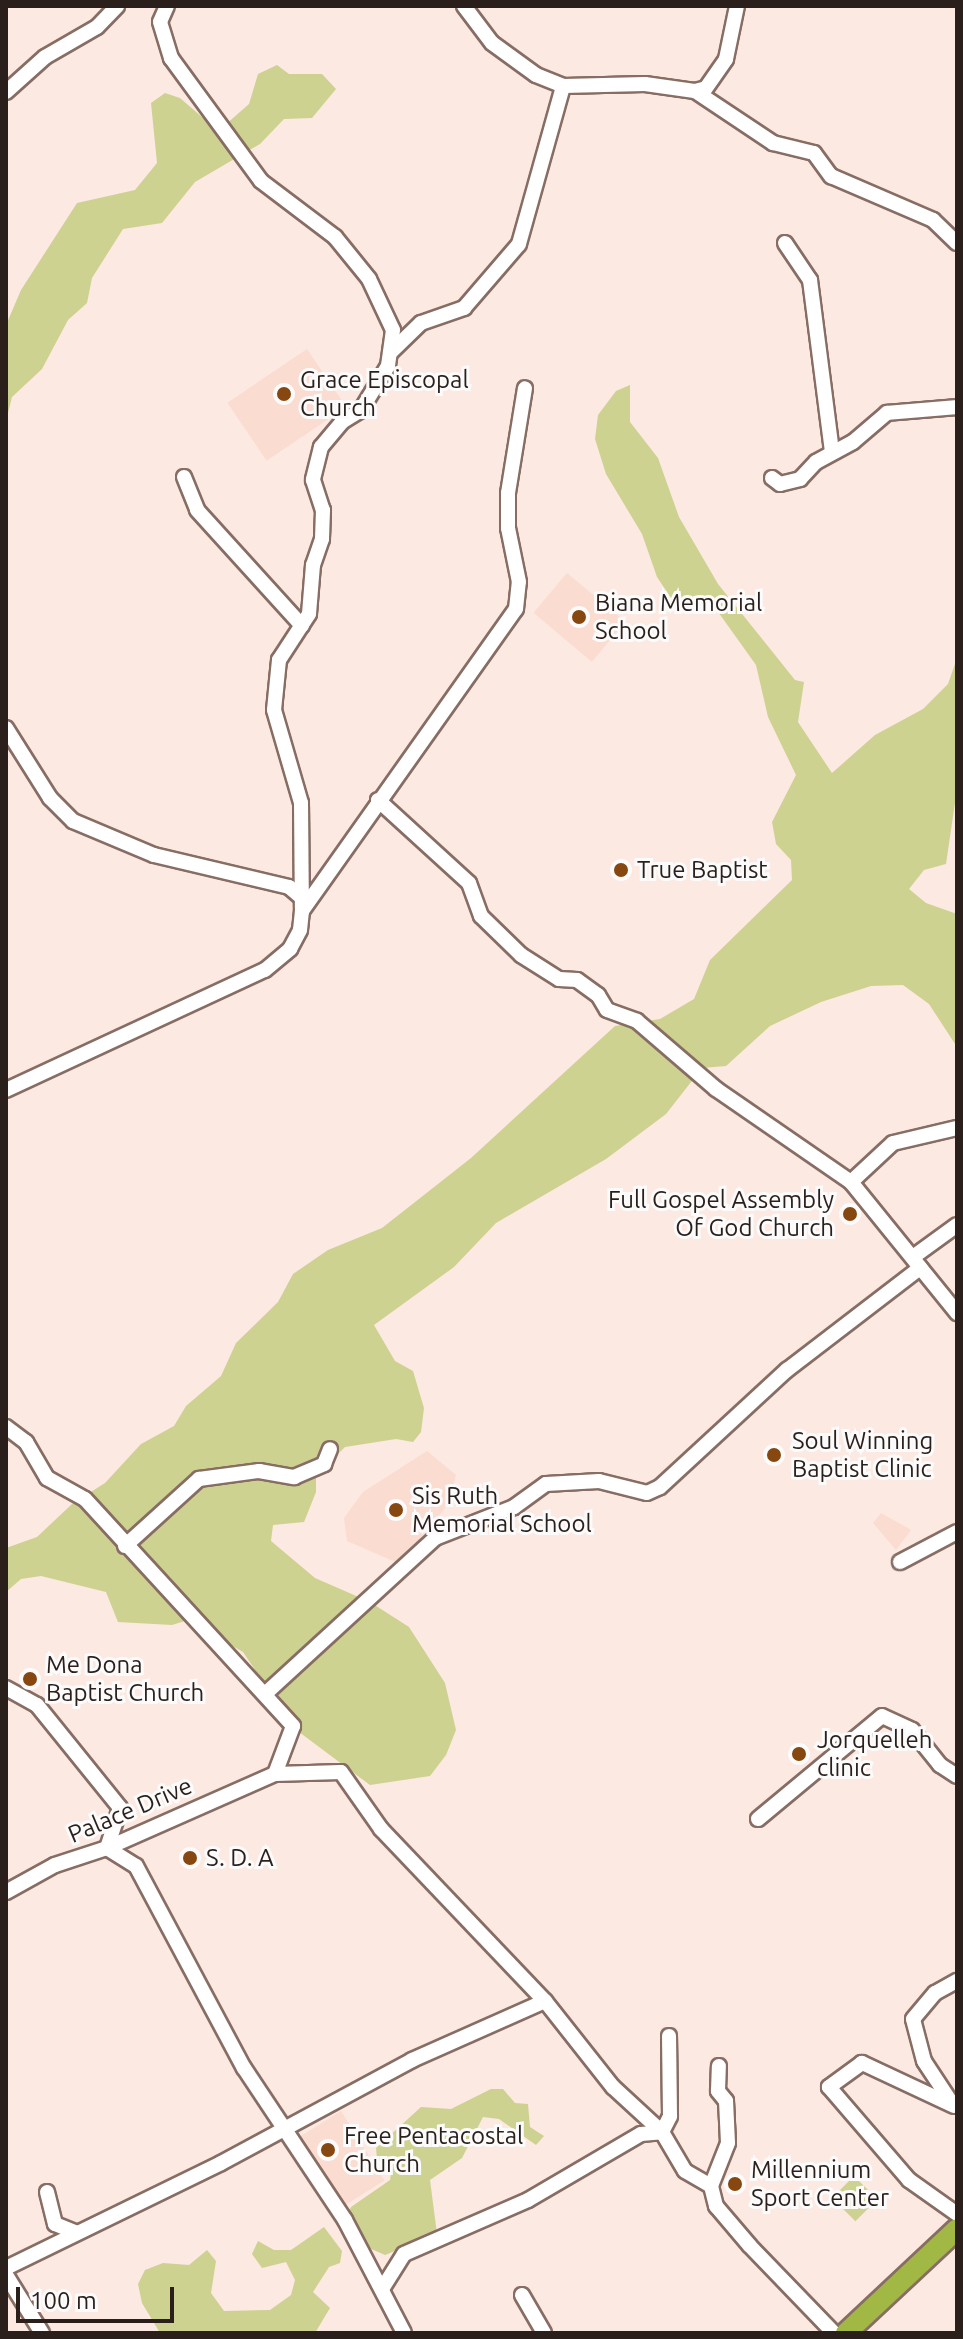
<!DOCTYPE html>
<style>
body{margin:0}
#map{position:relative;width:963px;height:2339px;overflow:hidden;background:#fbe9e2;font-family:Ubuntu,sans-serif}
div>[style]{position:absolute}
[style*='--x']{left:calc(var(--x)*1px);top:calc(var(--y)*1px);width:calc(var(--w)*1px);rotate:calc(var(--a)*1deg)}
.built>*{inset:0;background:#fadcd1;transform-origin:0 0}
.green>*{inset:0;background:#cdd291;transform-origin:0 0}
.roads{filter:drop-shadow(2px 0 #876d63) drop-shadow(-2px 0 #876d63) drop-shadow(0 2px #876d63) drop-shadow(0 -2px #876d63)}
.minor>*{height:14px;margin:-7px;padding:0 7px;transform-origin:7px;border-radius:7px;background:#fff}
.highway>*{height:20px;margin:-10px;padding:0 10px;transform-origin:10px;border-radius:10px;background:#a1b844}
.dots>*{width:22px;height:22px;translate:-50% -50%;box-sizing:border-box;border:4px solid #fbfbfb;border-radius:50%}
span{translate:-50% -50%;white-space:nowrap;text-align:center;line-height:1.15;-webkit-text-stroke:6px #fbfbfb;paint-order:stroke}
.poi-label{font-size:24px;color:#2a1f1b}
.left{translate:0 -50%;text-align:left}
.right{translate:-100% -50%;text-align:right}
.street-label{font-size:24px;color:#2a1f1b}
.frame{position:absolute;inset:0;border:8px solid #2a1f1b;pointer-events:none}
.scale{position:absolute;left:16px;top:2287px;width:158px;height:36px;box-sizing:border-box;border:4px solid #2a1f1b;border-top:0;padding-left:10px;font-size:24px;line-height:28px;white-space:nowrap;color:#2a1f1b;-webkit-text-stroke:6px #fbfbfb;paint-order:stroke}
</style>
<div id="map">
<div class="built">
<div style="left:307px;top:349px;width:70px;height:96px;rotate:56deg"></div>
<div style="left:567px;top:573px;width:76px;height:52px;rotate:40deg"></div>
<div style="clip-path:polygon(427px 1451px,456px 1475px,449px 1503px,400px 1564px,347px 1541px,344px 1518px,363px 1492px)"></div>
<div style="clip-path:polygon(881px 1513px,911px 1530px,896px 1550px,873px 1523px)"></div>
<div style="left:341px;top:2111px;width:82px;height:50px;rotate:58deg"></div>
</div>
<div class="green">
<div style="clip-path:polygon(277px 65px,289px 74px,322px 74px,336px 89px,312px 118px,284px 119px,260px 144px,195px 182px,162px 223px,123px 229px,92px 278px,87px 303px,68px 320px,42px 369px,12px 397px,6px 421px,6px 325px,21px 290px,77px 203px,135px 190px,157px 163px,151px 103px,165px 93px,180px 98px,210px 124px,224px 126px,249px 104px,258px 74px)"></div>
<div style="clip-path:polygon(630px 385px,630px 422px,658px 458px,679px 517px,718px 584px,795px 680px,804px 682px,798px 722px,832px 773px,875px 735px,923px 709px,948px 684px,957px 658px,957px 789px,946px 864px,924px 870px,909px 889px,926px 903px,957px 914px,957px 1047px,929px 1004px,903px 985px,871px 986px,821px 1002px,770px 1026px,726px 1066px,702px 1068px,666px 1114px,606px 1159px,496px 1223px,454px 1267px,374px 1325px,395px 1361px,413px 1371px,424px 1408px,421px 1432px,413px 1442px,396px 1439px,345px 1447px,316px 1476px,316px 1492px,304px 1522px,273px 1525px,271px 1541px,315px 1578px,370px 1602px,409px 1627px,445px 1683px,456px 1730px,446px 1755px,430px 1776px,370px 1785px,295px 1729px,243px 1652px,188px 1620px,172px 1625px,118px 1622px,106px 1592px,41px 1576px,21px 1579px,6px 1592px,6px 1548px,37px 1537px,72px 1504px,105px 1483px,141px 1444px,174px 1426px,186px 1406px,221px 1376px,236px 1343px,278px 1302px,293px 1274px,328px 1250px,382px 1228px,471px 1158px,615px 1026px,660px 1019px,694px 999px,710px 960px,792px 880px,791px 860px,776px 844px,772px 822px,796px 775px,768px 717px,756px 665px,711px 602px,673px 601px,657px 577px,642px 534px,606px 474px,595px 439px,598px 415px,616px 391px)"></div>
<div style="clip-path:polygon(491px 2089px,503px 2089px,515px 2103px,528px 2104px,530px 2127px,544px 2136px,536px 2145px,499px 2119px,483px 2117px,462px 2158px,430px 2180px,437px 2234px,385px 2255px,360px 2244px,347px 2216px,351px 2207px,390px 2180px,391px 2173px,377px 2159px,376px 2148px,421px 2107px,451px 2109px)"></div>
<div style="left:854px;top:2176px;width:33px;height:31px;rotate:45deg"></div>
<div style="clip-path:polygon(324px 2227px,342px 2251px,340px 2263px,329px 2267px,313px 2292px,330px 2308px,315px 2333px,160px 2333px,142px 2303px,138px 2284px,145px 2270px,163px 2263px,189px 2265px,207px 2250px,216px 2261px,211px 2293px,224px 2311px,270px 2310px,291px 2295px,295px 2280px,286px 2262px,262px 2268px,252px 2254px,258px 2241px,274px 2250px,291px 2250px)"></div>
</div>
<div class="roads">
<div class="minor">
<div style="--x:167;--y:6;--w:17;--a:114"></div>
<div style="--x:160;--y:22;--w:38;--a:73"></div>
<div style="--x:171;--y:58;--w:152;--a:53.8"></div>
<div style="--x:261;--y:181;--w:93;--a:37.1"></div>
<div style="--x:335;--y:237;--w:54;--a:51"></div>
<div style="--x:369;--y:279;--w:56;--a:64.8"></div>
<div style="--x:393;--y:330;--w:36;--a:98"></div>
<div style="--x:388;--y:366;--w:52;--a:121.5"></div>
<div style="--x:361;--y:410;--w:22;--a:148"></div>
<div style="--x:342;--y:422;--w:33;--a:130"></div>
<div style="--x:321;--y:447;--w:34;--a:104"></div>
<div style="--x:313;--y:480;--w:32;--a:72"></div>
<div style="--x:323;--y:510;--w:29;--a:92"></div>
<div style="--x:322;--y:539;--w:28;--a:109"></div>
<div style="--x:313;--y:565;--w:49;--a:94.7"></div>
<div style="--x:309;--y:614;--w:55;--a:123.1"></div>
<div style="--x:279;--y:660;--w:50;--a:95.7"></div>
<div style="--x:274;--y:710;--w:97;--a:73.8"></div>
<div style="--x:301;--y:803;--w:108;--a:89.5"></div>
<div style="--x:464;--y:6;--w:46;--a:52.9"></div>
<div style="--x:492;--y:43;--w:54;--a:36"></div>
<div style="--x:536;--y:75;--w:29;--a:22"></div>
<div style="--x:563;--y:86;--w:82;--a:-1.4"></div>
<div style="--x:645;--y:84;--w:50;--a:8"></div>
<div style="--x:695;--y:91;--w:11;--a:-15"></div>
<div style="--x:706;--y:88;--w:35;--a:-55"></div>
<div style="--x:726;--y:59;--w:54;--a:-78.3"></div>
<div style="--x:695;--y:91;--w:94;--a:33.7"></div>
<div style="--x:773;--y:143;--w:42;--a:13.7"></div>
<div style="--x:814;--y:153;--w:29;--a:54"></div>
<div style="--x:831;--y:176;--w:111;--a:23.3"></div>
<div style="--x:933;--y:220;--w:33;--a:44"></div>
<div style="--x:6;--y:92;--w:52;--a:-41.9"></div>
<div style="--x:45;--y:57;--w:60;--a:-30"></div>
<div style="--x:97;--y:27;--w:29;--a:-46"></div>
<div style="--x:785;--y:243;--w:45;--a:56"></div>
<div style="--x:810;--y:280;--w:173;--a:82.7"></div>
<div style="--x:390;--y:353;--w:43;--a:-44.1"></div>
<div style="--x:421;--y:323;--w:46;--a:-19.2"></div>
<div style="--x:464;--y:308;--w:84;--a:-49.3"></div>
<div style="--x:519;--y:244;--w:164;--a:-74.4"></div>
<div style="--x:184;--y:477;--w:35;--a:68"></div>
<div style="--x:197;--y:510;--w:156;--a:47.8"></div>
<div style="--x:772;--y:478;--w:10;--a:37"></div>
<div style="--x:780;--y:484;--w:21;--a:-14"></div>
<div style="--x:800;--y:479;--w:23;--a:-47"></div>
<div style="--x:816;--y:462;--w:42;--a:-28.4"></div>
<div style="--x:853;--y:442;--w:45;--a:-40.5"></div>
<div style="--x:887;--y:413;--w:70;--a:-4.9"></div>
<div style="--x:6;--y:728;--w:83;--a:57.8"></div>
<div style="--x:50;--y:798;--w:33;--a:45"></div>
<div style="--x:73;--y:821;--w:88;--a:22.8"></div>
<div style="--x:154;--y:855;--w:139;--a:13.3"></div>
<div style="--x:289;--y:887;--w:16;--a:40"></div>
<div style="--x:378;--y:800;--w:123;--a:42.4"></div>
<div style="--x:469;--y:883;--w:35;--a:70"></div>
<div style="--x:481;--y:916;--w:56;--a:44.3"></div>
<div style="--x:521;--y:955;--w:45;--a:32.3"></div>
<div style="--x:559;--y:979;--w:18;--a:3"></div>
<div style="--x:577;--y:980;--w:26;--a:36"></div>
<div style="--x:598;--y:995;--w:17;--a:59"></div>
<div style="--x:607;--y:1010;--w:32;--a:20"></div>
<div style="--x:637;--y:1021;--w:104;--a:40.7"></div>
<div style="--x:716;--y:1089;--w:164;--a:34.6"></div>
<div style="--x:851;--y:1182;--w:169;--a:51"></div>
<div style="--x:6;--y:1090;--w:285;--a:-24.9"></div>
<div style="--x:265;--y:970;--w:33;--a:-40"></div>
<div style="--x:290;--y:949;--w:21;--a:-62"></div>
<div style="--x:300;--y:930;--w:19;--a:-84"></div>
<div style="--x:302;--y:911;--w:370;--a:-54.7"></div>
<div style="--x:516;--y:609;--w:27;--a:-84"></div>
<div style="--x:519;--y:582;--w:55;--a:-101.5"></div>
<div style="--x:508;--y:528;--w:35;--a:-90"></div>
<div style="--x:508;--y:493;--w:106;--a:-80.8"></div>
<div style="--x:851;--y:1182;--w:57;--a:-42.9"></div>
<div style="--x:893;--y:1143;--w:66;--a:-13.2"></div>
<div style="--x:913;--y:1257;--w:54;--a:-36"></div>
<div style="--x:6;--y:1427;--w:25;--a:37"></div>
<div style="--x:26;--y:1442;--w:42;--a:59.7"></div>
<div style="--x:47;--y:1478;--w:43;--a:28.9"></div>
<div style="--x:85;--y:1499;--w:308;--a:47.5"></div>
<div style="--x:293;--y:1726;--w:51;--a:110.6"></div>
<div style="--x:275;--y:1774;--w:66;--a:-1.7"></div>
<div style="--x:341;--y:1772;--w:70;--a:54.9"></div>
<div style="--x:381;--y:1829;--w:238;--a:46.4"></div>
<div style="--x:545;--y:2001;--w:110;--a:51.7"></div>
<div style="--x:613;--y:2087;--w:67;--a:42.6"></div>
<div style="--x:662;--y:2132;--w:45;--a:59.5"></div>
<div style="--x:685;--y:2171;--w:30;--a:30"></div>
<div style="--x:711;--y:2186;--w:21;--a:76"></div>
<div style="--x:716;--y:2206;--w:52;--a:49.6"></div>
<div style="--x:750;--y:2246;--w:121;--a:46"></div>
<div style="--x:125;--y:1546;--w:100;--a:-42.2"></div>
<div style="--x:199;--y:1479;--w:61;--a:-7.6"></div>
<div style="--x:259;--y:1471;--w:36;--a:10"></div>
<div style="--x:294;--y:1477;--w:33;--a:-23"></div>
<div style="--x:324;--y:1464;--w:16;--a:-68"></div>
<div style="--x:900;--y:1562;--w:64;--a:-27.8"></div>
<div style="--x:6;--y:1688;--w:35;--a:29"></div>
<div style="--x:37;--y:1705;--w:132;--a:51.1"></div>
<div style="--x:120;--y:1808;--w:42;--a:108"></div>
<div style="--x:107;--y:1848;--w:34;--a:32"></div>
<div style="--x:136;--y:1866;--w:229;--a:61.9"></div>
<div style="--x:244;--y:2068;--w:182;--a:56.4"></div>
<div style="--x:345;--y:2220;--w:127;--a:62.4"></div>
<div style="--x:265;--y:1694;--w:231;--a:-42.5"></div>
<div style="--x:435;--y:1538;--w:85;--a:-21.4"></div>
<div style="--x:514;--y:1507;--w:39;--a:-36"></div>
<div style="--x:546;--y:1484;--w:53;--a:-3.2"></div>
<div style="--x:599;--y:1481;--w:49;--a:14"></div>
<div style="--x:647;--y:1493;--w:14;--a:-25"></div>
<div style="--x:660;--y:1487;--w:173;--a:-42.7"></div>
<div style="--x:787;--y:1370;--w:168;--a:-37.5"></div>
<div style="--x:758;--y:1819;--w:161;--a:-39.7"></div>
<div style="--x:882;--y:1716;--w:33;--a:25"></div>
<div style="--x:912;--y:1730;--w:45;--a:51.3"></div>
<div style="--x:940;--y:1765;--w:20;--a:33"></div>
<div style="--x:6;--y:1892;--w:56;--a:-28.9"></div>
<div style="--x:55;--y:1865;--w:55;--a:-18.1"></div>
<div style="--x:107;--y:1848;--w:184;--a:-23.8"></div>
<div style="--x:951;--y:2102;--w:49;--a:-123.4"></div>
<div style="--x:924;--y:2061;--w:43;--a:-104.7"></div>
<div style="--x:913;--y:2019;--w:34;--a:-50"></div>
<div style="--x:935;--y:1993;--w:25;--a:-29"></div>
<div style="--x:954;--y:2106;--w:102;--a:-154.9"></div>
<div style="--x:862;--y:2063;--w:41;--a:144"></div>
<div style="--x:829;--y:2087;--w:123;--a:49.3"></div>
<div style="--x:909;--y:2180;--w:59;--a:35.3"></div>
<div style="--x:711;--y:2186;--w:46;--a:-68.4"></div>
<div style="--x:728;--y:2143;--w:42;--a:-92.7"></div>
<div style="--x:726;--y:2101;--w:13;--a:-129"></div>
<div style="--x:718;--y:2091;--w:25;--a:-88"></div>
<div style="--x:47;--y:2192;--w:33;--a:76"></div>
<div style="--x:55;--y:2224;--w:22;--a:22"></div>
<div style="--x:6;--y:2268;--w:239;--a:-26"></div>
<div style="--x:221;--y:2163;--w:217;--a:-28.3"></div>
<div style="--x:412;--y:2060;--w:145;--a:-23.9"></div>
<div style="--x:6;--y:2275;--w:68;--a:58.2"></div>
<div style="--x:379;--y:2284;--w:6;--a:59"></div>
<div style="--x:382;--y:2289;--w:41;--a:-57.8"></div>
<div style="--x:404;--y:2254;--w:135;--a:-23.5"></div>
<div style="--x:528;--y:2200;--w:131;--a:-30.3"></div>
<div style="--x:641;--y:2134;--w:21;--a:-5"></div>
<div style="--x:662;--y:2132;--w:18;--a:-63"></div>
<div style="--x:670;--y:2116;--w:80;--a:-90.7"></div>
<div style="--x:522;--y:2295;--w:44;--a:59.9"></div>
</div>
<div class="highway">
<div style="--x:846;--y:2333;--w:152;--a:-43.1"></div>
</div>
</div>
<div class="dots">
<div style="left:284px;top:394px;background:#874710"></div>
<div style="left:579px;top:617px;background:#874710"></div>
<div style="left:621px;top:870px;background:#874710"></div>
<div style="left:850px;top:1214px;background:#874710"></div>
<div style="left:774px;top:1455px;background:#874710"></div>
<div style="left:396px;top:1510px;background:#874710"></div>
<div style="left:30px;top:1679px;background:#874710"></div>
<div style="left:799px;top:1754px;background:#874710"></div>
<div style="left:190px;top:1858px;background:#874710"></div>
<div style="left:328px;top:2150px;background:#874710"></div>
<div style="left:735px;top:2184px;background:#874710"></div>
</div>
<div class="poi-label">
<span class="left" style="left:300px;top:394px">Grace Episcopal<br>Church</span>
<span class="left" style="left:595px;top:617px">Biana Memorial<br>School</span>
<span class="left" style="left:637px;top:870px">True Baptist</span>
<span class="right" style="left:834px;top:1214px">Full Gospel Assembly<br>Of God Church</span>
<span class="left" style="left:792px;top:1455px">Soul Winning<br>Baptist Clinic</span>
<span class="left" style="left:412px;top:1510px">Sis Ruth<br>Memorial School</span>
<span class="left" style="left:46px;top:1679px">Me Dona<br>Baptist Church</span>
<span class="left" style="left:817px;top:1754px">Jorquelleh<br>clinic</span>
<span class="left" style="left:206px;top:1858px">S. D. A</span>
<span class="left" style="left:344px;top:2150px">Free Pentacostal<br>Church</span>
<span class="left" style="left:751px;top:2184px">Millennium<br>Sport Center</span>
</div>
<div class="street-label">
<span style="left:130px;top:1810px;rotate:-23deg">Palace Drive</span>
</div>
<div class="frame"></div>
<div class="scale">100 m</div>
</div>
